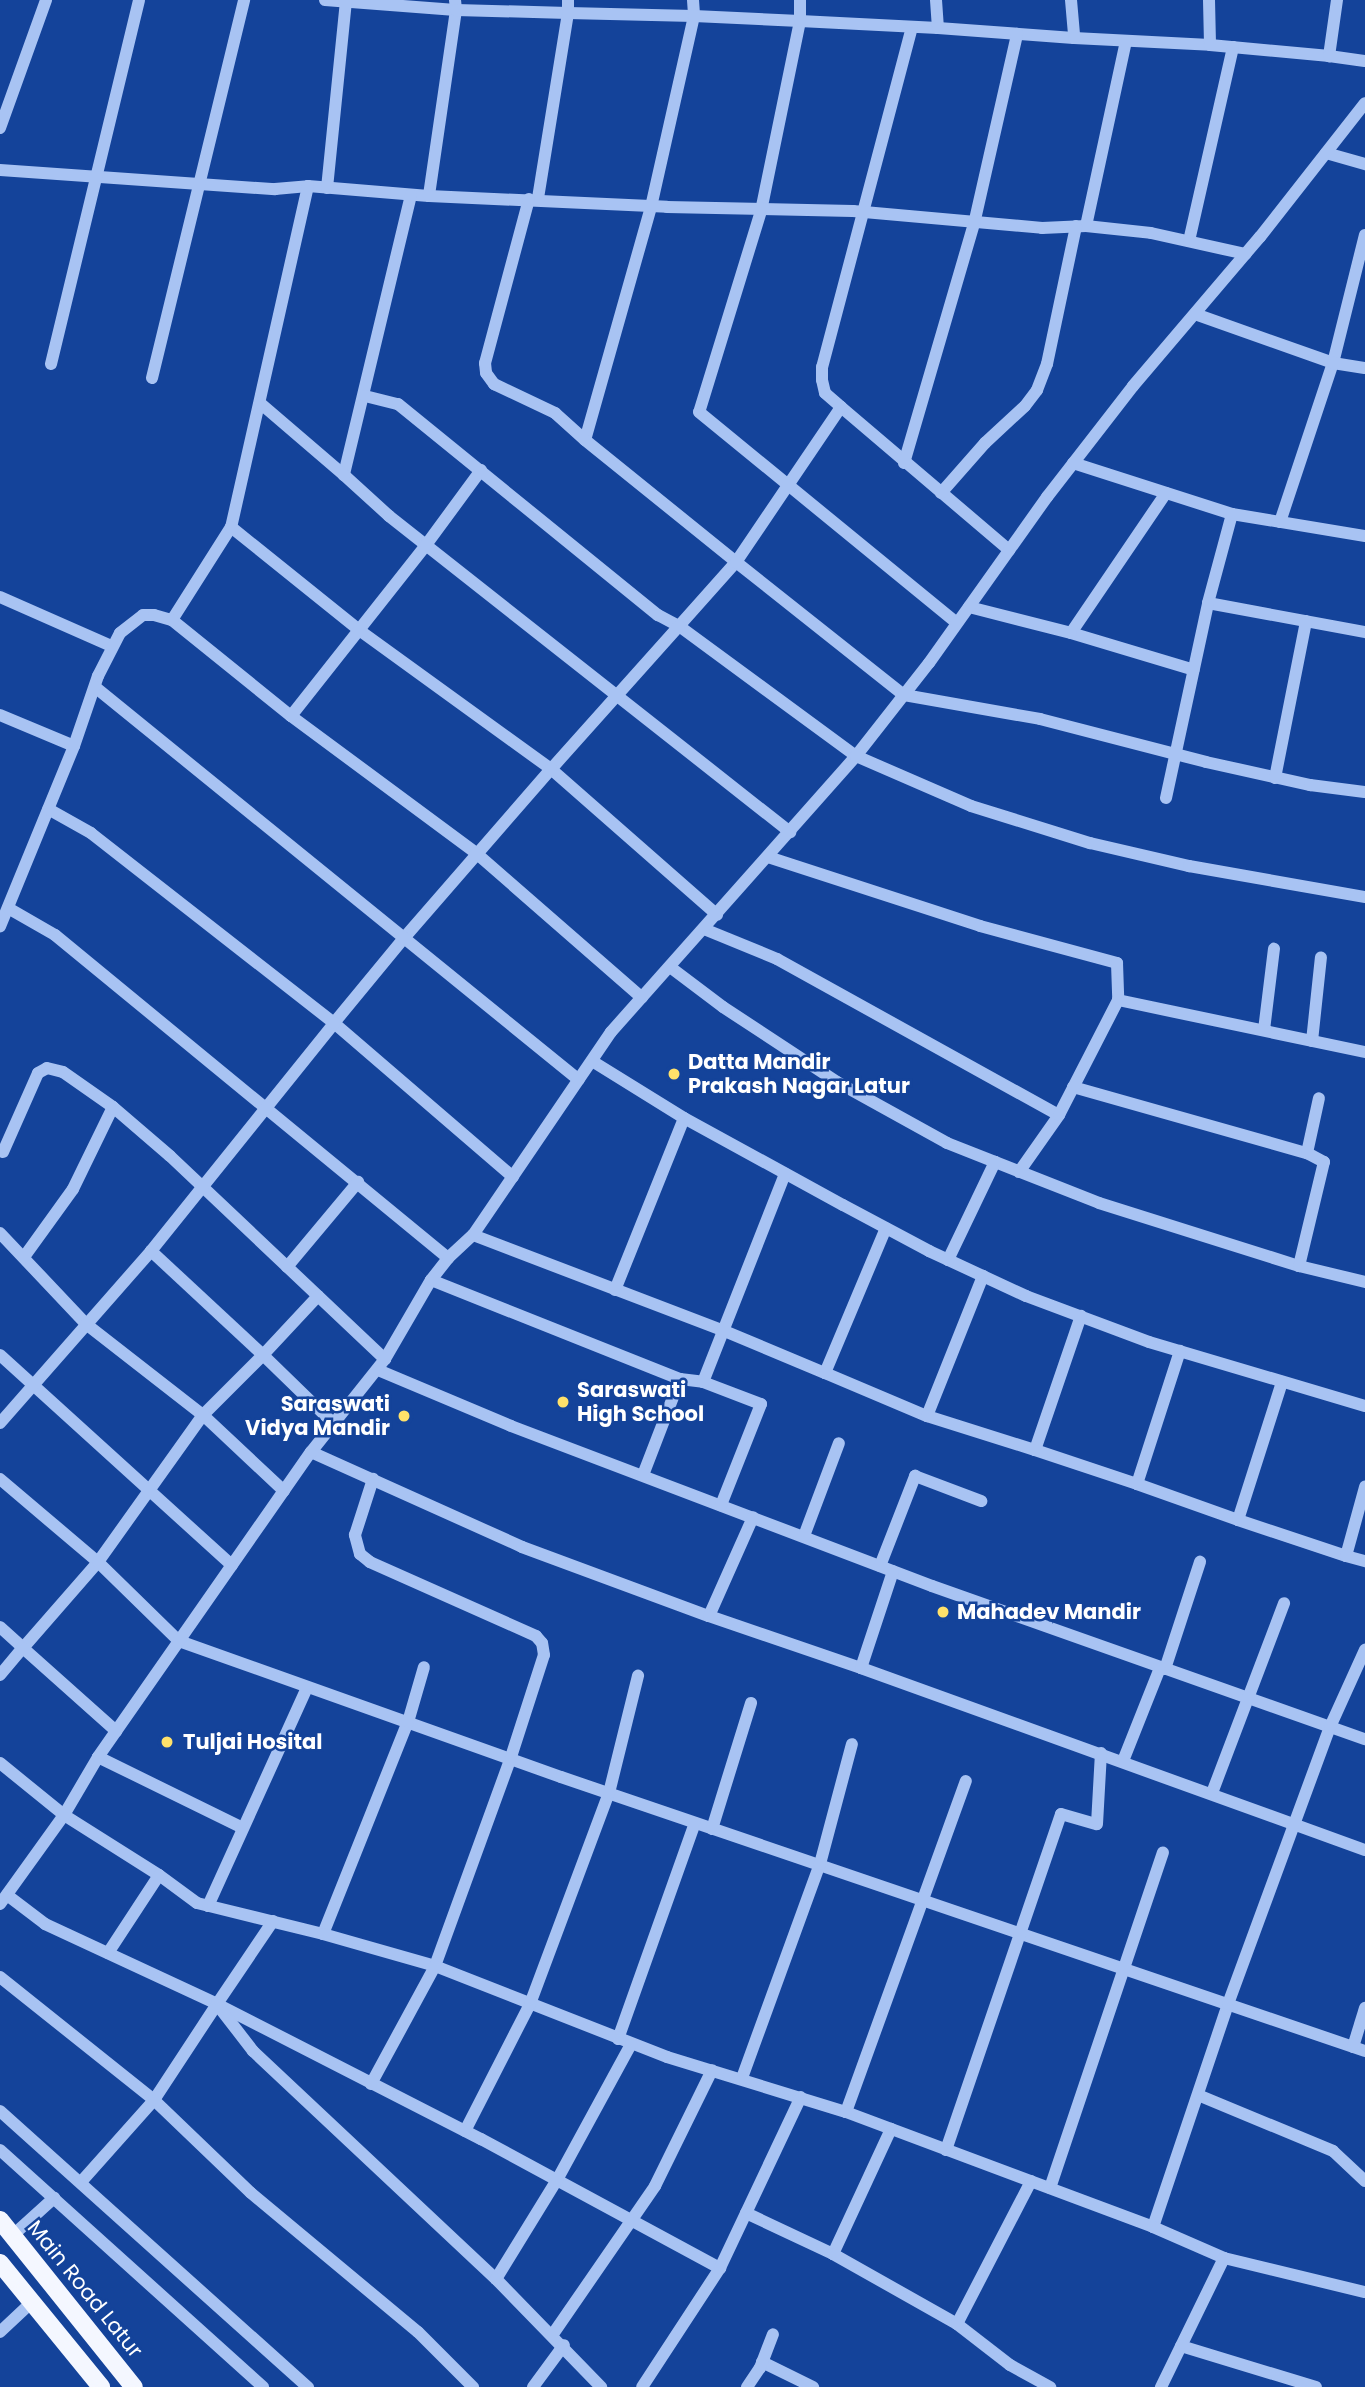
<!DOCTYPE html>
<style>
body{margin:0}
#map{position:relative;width:1365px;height:2387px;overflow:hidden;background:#14439a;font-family:Poppins,sans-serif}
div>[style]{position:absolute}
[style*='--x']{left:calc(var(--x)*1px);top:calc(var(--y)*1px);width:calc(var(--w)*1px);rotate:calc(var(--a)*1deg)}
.minor>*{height:12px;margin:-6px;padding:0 6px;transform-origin:6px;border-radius:6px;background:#a8c3f3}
.major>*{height:18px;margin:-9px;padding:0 9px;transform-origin:9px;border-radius:9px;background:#f4f7ff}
.dots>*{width:19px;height:19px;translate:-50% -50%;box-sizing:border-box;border:4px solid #14439a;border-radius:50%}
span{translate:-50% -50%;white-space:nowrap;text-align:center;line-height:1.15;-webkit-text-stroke:5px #14439a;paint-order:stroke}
.poi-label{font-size:21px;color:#fff;font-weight:700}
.left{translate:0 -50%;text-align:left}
.right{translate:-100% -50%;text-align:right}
.street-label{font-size:21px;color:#fff}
</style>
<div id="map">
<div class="minor">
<div style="--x:325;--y:0;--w:131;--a:4.4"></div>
<div style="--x:456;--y:10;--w:188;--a:98.3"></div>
<div style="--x:455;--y:0;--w:10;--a:84"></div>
<div style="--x:456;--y:10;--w:112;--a:1.5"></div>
<div style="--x:568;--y:13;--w:188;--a:99.2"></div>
<div style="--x:568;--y:0;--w:13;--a:90"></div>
<div style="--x:568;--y:13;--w:126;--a:1.4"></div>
<div style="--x:694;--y:16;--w:196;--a:102.7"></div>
<div style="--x:651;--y:207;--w:242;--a:105.8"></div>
<div style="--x:585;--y:440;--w:194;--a:38.9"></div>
<div style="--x:736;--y:562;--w:86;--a:131.7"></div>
<div style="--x:679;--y:626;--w:220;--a:36.3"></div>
<div style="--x:856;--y:756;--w:125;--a:23.5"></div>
<div style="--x:971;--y:806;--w:125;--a:17.3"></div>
<div style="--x:1090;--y:843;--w:102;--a:13.1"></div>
<div style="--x:1189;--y:866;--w:179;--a:10"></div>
<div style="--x:693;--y:0;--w:16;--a:86"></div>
<div style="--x:694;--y:16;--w:106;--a:2.7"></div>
<div style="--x:800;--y:21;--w:194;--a:101.6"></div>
<div style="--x:761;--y:211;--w:210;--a:107.1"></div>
<div style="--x:699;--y:412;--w:333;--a:39.3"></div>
<div style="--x:800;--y:0;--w:21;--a:90"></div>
<div style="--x:800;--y:21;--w:138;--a:2.9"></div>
<div style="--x:936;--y:0;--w:28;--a:86"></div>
<div style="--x:938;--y:28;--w:136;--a:4.2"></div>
<div style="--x:1071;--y:0;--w:38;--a:85"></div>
<div style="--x:1074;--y:38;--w:136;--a:2.9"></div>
<div style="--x:1209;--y:0;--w:45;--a:88.7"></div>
<div style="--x:1210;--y:45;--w:120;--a:5.3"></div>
<div style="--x:1337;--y:0;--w:57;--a:98.1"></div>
<div style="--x:1329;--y:56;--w:36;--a:8"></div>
<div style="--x:912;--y:27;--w:352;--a:104.8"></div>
<div style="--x:822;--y:367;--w:13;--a:90"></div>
<div style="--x:822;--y:380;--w:13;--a:77"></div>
<div style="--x:825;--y:393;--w:21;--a:41"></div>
<div style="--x:841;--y:407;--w:221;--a:40.4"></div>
<div style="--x:0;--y:128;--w:136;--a:-70.2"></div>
<div style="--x:1326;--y:153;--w:41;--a:15.8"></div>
<div style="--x:0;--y:170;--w:276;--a:4"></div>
<div style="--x:275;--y:189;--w:33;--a:-5"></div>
<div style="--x:308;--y:186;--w:121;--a:4.7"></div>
<div style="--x:429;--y:196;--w:238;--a:2.6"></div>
<div style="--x:667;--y:207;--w:186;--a:1.2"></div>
<div style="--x:853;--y:211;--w:190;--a:5.1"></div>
<div style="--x:1042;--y:228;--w:44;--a:-2.6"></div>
<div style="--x:1086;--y:226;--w:65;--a:6.1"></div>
<div style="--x:1151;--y:233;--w:97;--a:12.5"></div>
<div style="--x:308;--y:186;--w:350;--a:102.7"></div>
<div style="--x:231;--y:527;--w:110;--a:122.4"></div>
<div style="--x:172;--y:620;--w:153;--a:38.9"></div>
<div style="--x:291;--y:716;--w:230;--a:36.5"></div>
<div style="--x:476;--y:853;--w:220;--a:41.1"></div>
<div style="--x:327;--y:188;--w:188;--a:-84.2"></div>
<div style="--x:411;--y:195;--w:288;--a:103.5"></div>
<div style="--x:344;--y:475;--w:61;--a:42.3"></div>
<div style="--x:389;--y:516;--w:511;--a:38.24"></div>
<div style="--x:529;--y:199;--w:170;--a:105"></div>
<div style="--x:485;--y:363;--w:10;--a:84"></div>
<div style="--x:486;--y:373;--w:14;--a:54"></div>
<div style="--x:494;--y:384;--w:68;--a:25.4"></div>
<div style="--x:555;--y:413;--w:40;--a:42"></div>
<div style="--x:1086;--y:226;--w:189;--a:-77.8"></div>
<div style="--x:1189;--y:241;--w:199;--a:-77.2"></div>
<div style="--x:1195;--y:314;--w:146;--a:19.5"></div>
<div style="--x:1333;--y:363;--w:132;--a:-76"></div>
<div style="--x:51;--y:364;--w:374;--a:-76.4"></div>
<div style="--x:152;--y:378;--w:389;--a:-76.3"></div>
<div style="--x:365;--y:396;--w:34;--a:14"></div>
<div style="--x:398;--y:404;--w:335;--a:39.1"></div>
<div style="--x:658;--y:615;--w:24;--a:28"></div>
<div style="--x:679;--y:626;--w:192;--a:131.8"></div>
<div style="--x:551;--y:769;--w:221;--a:41.3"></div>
<div style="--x:260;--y:403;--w:111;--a:40.6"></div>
<div style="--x:841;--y:407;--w:187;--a:124.1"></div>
<div style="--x:736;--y:562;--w:214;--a:38.4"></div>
<div style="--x:904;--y:695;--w:138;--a:10"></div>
<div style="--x:1040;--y:719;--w:171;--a:14.5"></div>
<div style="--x:1206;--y:762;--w:107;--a:12.5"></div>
<div style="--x:1310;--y:785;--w:55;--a:7.3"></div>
<div style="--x:904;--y:463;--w:249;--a:-73.7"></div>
<div style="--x:974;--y:224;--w:195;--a:-77.2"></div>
<div style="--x:1073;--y:463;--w:167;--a:17.8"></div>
<div style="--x:1232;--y:514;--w:92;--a:105.1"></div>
<div style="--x:1208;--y:603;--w:160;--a:10.5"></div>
<div style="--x:941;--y:493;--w:67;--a:-48.7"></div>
<div style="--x:985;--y:443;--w:54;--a:-42.8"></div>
<div style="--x:1025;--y:406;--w:20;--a:-53"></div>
<div style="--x:1037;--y:390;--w:28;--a:-69"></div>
<div style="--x:1047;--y:364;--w:141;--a:-78.1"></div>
<div style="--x:1166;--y:493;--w:169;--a:124.2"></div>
<div style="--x:1071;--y:633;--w:128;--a:16.7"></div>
<div style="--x:1232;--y:514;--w:135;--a:9.4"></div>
<div style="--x:1280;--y:522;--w:168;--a:-71.6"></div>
<div style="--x:1333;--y:363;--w:32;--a:9"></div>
<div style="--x:231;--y:527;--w:164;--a:38.8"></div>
<div style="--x:359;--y:630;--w:237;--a:35.9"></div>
<div style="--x:551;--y:769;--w:224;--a:131"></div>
<div style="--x:404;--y:938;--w:110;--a:129.5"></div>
<div style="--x:334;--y:1023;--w:236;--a:40.7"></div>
<div style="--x:0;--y:597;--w:121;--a:23.8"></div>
<div style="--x:969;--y:607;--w:105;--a:14.3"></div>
<div style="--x:95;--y:687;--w:623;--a:39.08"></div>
<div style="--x:0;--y:715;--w:80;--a:22.7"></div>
<div style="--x:74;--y:746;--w:195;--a:112.3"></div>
<div style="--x:291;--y:716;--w:218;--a:-51.7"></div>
<div style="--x:426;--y:545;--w:93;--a:-53.7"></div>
<div style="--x:74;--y:746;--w:74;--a:-71.1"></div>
<div style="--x:98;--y:676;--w:48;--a:-62.9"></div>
<div style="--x:120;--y:633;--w:29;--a:-38"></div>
<div style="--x:143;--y:615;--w:11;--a:0"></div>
<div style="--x:154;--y:615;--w:19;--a:16"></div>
<div style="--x:1275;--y:778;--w:160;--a:-78.8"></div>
<div style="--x:1166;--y:798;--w:199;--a:-77.8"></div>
<div style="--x:768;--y:857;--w:223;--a:18"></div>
<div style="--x:980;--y:926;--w:142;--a:15.1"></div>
<div style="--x:1117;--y:963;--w:37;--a:88"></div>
<div style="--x:8;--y:908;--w:54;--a:29.9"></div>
<div style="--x:55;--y:935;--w:509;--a:39.42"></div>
<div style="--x:704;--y:929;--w:79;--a:22.3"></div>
<div style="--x:777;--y:959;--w:322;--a:29"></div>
<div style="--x:670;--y:967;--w:66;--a:37"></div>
<div style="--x:723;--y:1007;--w:136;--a:33.3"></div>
<div style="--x:837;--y:1082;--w:126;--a:29"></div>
<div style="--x:947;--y:1143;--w:163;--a:21.5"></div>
<div style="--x:1099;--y:1203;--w:210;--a:17.5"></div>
<div style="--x:1299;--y:1266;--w:107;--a:-76.5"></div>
<div style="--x:1324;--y:1162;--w:19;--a:-152"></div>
<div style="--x:1264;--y:1030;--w:82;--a:-83"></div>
<div style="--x:1312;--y:1041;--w:84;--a:-83.9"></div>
<div style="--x:592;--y:1061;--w:108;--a:31.8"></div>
<div style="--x:684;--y:1118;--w:181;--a:28.7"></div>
<div style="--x:843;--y:1205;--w:98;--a:28.1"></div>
<div style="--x:929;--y:1251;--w:107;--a:24.9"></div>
<div style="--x:1026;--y:1296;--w:131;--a:20.5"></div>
<div style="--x:1149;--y:1342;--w:225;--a:16.5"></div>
<div style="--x:1073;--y:1087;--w:243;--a:15.8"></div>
<div style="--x:1307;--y:1153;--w:56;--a:-77.7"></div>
<div style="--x:3;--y:1152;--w:86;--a:-66.1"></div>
<div style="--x:38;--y:1073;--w:10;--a:-29"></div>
<div style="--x:47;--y:1068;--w:16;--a:14"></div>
<div style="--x:63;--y:1072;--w:61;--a:35"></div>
<div style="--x:1019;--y:1172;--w:70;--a:-54.9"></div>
<div style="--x:1059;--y:1115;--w:129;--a:-62.8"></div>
<div style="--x:1118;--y:1000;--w:252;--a:11.9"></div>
<div style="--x:0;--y:1233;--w:125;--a:46.6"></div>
<div style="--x:86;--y:1324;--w:148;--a:37.9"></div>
<div style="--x:203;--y:1415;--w:85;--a:-45"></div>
<div style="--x:263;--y:1355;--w:153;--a:-137.1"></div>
<div style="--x:473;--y:1235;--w:267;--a:20.9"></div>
<div style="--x:722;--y:1330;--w:112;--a:22.7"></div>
<div style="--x:825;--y:1373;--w:157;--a:-67.2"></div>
<div style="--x:24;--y:1257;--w:84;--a:-54.2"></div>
<div style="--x:73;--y:1189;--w:91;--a:-64"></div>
<div style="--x:113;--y:1107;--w:75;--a:40.7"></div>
<div style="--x:170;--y:1156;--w:296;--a:43.4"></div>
<div style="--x:948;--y:1260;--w:109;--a:-64.4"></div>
<div style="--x:1299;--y:1266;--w:68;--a:13.6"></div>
<div style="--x:287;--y:1267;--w:111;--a:-50.1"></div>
<div style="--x:431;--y:1280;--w:268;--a:21.7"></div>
<div style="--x:615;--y:1290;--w:185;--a:-68.1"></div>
<div style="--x:318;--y:1296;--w:81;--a:133"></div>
<div style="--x:263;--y:1355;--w:98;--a:44.2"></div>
<div style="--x:0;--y:1355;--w:313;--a:42.2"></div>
<div style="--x:378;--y:1370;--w:144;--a:22.8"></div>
<div style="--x:511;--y:1426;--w:450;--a:20.8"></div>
<div style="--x:932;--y:1586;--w:459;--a:19.5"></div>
<div style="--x:825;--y:1373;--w:111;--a:22.9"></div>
<div style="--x:927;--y:1416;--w:151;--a:-68.2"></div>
<div style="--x:703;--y:1382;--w:62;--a:20.8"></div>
<div style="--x:761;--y:1404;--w:109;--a:111.6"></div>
<div style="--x:927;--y:1416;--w:113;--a:17.5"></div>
<div style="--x:1035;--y:1450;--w:142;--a:-71.1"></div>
<div style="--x:0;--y:1423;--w:229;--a:-48.7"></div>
<div style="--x:151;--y:1251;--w:292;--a:-51.2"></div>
<div style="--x:334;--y:1023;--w:308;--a:-142"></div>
<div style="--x:91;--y:833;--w:49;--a:-150.8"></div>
<div style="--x:1035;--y:1450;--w:108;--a:18.4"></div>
<div style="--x:1137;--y:1484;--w:140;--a:-72.1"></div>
<div style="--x:311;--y:1452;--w:231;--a:24.2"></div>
<div style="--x:522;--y:1547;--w:199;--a:20.3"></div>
<div style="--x:709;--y:1616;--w:108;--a:-66"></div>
<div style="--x:643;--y:1475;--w:103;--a:-68.9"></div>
<div style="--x:680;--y:1379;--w:23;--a:7"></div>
<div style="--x:703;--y:1382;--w:224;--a:-68.5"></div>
<div style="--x:0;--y:1479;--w:128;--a:40.3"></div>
<div style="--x:98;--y:1562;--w:181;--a:-54.5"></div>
<div style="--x:203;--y:1415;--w:111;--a:43.2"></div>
<div style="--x:1137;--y:1484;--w:107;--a:19.6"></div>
<div style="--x:1238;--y:1520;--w:145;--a:-72.3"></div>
<div style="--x:1238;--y:1520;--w:114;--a:18.4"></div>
<div style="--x:1346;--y:1556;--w:72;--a:-74.6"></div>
<div style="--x:804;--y:1536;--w:99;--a:-69.4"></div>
<div style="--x:1346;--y:1556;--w:20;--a:15"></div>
<div style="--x:880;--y:1566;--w:97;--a:-68.7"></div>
<div style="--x:915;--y:1476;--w:71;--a:20.7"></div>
<div style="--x:709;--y:1616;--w:161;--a:18.9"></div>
<div style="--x:861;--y:1668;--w:102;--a:-71.7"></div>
<div style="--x:0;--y:1627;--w:31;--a:42"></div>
<div style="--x:23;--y:1648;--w:114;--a:-48.9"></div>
<div style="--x:98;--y:1562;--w:113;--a:44.3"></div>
<div style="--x:179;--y:1641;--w:405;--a:19.6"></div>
<div style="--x:561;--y:1777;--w:849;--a:18.82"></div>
<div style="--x:861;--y:1668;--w:536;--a:19.86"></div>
<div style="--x:1165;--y:1669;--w:113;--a:-71.9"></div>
<div style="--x:0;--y:1675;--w:35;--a:-50"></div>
<div style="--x:23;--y:1648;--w:125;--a:41.7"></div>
<div style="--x:98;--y:1757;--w:161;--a:26.1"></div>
<div style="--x:1123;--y:1761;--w:100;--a:-68.3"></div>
<div style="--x:0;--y:1763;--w:82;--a:39.1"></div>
<div style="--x:64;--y:1815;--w:112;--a:32.3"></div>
<div style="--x:159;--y:1875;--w:47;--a:36.4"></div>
<div style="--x:197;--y:1903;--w:130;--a:13.8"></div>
<div style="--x:323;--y:1934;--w:228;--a:-68.2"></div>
<div style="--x:408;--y:1722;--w:57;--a:-73.8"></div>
<div style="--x:1212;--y:1793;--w:203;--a:-69.2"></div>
<div style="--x:712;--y:1829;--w:132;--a:-72.8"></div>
<div style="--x:7;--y:1895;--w:48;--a:37.3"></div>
<div style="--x:45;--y:1924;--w:190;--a:24.9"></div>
<div style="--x:217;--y:2004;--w:100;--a:-56"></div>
<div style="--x:0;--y:1904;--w:110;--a:-54.3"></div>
<div style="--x:64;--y:1815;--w:67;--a:-59.6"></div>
<div style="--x:98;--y:1757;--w:372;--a:-55.1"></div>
<div style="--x:311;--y:1452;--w:119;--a:-51.5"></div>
<div style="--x:385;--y:1359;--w:91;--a:-59.8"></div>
<div style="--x:431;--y:1280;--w:28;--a:-52"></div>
<div style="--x:448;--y:1258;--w:34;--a:-43"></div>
<div style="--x:473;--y:1235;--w:245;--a:-55.8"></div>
<div style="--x:611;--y:1032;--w:369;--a:-48.4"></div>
<div style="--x:856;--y:756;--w:118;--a:-51.9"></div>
<div style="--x:929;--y:663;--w:204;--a:-54.6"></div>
<div style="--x:1047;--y:497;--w:140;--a:-52.2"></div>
<div style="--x:1133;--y:386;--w:196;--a:-49.6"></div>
<div style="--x:1260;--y:237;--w:170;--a:-51.9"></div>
<div style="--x:208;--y:1906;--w:239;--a:-65.6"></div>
<div style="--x:323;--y:1934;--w:116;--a:15.9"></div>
<div style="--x:435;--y:1966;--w:222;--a:-70"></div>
<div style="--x:511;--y:1757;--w:107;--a:-72.1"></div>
<div style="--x:544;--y:1655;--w:12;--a:-99"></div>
<div style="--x:542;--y:1643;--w:9;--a:-131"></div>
<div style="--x:536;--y:1636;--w:182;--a:-156"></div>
<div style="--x:370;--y:1562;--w:13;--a:-141"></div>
<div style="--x:360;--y:1554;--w:20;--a:-105"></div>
<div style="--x:355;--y:1535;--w:59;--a:-72.2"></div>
<div style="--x:108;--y:1953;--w:93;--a:-56.8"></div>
<div style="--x:0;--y:1977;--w:197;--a:38.6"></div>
<div style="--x:154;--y:2100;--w:134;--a:43.8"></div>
<div style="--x:251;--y:2193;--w:217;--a:39.8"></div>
<div style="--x:418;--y:2332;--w:78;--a:45"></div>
<div style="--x:217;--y:2004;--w:297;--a:27.1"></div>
<div style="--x:481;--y:2139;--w:272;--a:28.4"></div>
<div style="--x:720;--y:2268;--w:142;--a:123.2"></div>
<div style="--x:219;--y:2007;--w:56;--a:52.3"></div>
<div style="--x:253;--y:2051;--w:333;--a:43.2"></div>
<div style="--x:496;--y:2279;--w:151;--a:45.8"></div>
<div style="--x:618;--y:2039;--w:229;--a:-70.4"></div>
<div style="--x:1353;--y:2047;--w:41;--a:-72.9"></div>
<div style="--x:742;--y:2078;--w:228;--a:-70"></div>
<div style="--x:820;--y:1864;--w:124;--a:-75.1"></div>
<div style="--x:371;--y:2084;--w:134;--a:-61.5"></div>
<div style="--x:435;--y:1966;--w:249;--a:21.4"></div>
<div style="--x:667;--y:2057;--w:187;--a:17.1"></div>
<div style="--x:846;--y:2112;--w:328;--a:20.5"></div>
<div style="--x:1153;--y:2227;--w:235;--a:-71.4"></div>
<div style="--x:1228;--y:2004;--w:295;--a:-69.8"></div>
<div style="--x:1330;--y:1727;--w:85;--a:-65.6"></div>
<div style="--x:1198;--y:2095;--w:146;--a:22.5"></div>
<div style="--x:1333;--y:2151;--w:44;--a:43.2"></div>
<div style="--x:0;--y:2111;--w:414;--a:41.9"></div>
<div style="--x:846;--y:2112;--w:352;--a:-70.1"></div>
<div style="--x:465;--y:2131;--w:143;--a:-62.9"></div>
<div style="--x:530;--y:2004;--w:225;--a:-69.5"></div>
<div style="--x:609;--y:1793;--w:121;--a:-76.1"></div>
<div style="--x:0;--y:2150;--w:354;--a:42"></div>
<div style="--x:946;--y:2150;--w:355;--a:-71.1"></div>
<div style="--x:1061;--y:1814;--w:37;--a:16"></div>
<div style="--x:1097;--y:1824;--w:71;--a:-86.8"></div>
<div style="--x:81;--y:2182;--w:110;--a:-48.3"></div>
<div style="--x:154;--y:2100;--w:115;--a:-56.7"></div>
<div style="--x:1050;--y:2188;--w:354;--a:-71.4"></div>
<div style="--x:746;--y:2213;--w:96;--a:25.2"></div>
<div style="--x:833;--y:2254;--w:138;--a:-65.1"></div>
<div style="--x:1153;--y:2227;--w:77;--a:23.6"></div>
<div style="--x:1224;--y:2258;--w:144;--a:116"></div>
<div style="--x:12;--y:2236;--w:57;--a:-42.1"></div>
<div style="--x:833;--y:2254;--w:142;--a:29.4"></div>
<div style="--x:957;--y:2324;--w:161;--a:-62.6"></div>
<div style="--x:1224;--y:2258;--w:145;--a:13.6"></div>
<div style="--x:720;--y:2268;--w:189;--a:-64.7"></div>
<div style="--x:496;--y:2279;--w:116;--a:-58.4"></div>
<div style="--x:557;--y:2180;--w:155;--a:-61.4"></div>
<div style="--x:957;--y:2324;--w:67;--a:37.7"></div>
<div style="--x:1010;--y:2365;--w:46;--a:28.8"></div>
<div style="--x:0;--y:2332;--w:44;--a:-43.2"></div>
<div style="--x:553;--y:2334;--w:180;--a:-55.4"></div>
<div style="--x:655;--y:2186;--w:129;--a:-63.8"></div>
<div style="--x:1181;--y:2346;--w:141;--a:16.9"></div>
<div style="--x:762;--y:2362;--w:57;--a:26.1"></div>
<div style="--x:533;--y:2387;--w:52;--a:-53.6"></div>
<div style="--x:747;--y:2387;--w:23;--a:-56"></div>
<div style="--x:760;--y:2368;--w:36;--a:-69"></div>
</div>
<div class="major">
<div style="--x:0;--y:2220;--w:214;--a:51.3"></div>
<div style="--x:0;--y:2263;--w:160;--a:50.8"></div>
</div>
<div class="dots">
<div style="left:674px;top:1074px;background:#ffe16a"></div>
<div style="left:563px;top:1402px;background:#ffe16a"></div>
<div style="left:404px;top:1416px;background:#ffe16a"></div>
<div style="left:943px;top:1612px;background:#ffe16a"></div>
<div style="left:167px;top:1742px;background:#ffe16a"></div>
</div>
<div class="poi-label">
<span class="left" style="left:688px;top:1074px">Datta Mandir<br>Prakash Nagar Latur</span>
<span class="left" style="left:577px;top:1402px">Saraswati<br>High School</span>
<span class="right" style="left:390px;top:1416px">Saraswati<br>Vidya Mandir</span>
<span class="left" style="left:957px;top:1612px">Mahadev Mandir</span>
<span class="left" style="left:183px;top:1742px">Tuljai Hosital</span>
</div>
<div class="street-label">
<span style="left:85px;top:2289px;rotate:51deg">Main Road Latur</span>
</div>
</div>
